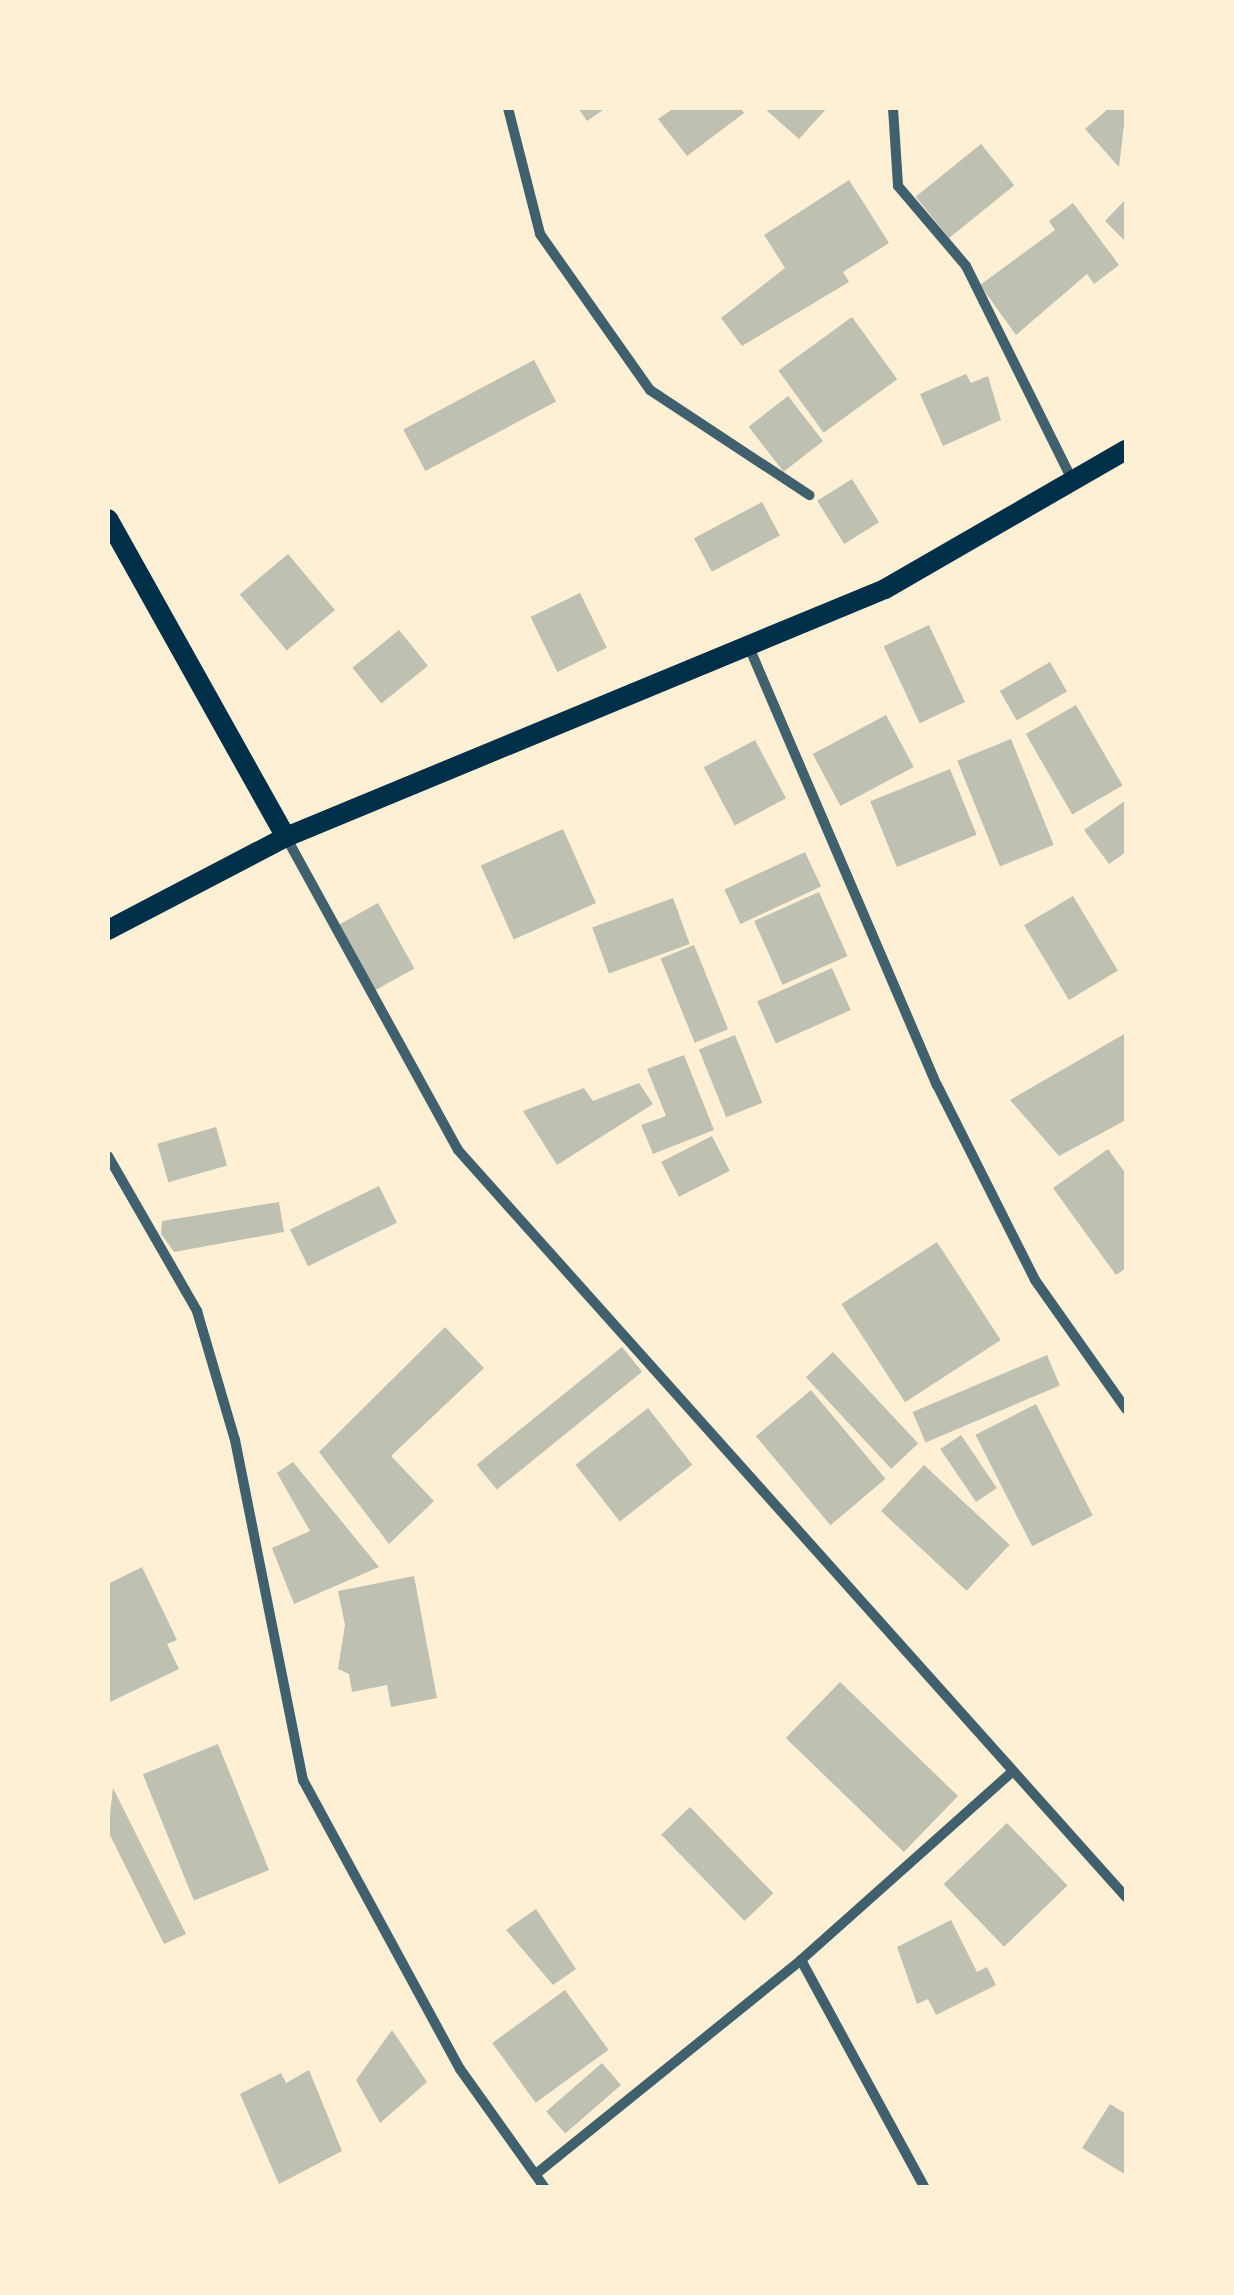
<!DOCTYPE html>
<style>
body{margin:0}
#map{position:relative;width:1234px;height:2295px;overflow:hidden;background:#fdf0d5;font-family:Figtree,sans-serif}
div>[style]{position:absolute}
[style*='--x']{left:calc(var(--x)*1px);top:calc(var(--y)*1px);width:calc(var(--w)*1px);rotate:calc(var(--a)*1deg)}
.building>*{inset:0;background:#bec0b2;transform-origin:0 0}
.minor>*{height:10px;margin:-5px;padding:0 5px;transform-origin:5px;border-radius:5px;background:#3f606c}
.secondary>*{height:20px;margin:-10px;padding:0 10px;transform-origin:10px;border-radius:10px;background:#003049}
span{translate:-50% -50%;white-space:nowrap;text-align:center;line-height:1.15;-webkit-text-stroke:9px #fdf0d5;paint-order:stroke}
.frame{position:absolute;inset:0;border:110px solid #fdf0d5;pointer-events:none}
</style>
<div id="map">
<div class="building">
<div style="clip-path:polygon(578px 108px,606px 108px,587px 121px)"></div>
<div style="clip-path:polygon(674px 108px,740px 108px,744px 113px,687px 156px,658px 119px)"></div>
<div style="clip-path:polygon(764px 108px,827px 108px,799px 139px)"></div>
<div style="clip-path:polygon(1109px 108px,1126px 108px,1119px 167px,1085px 129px)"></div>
<div style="left:981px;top:144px;width:53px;height:84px;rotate:51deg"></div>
<div style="clip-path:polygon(849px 180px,889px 243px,843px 272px,849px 282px,742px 346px,721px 318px,785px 268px,764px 235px)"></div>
<div style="clip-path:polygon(1126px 199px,1126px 242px,1105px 221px)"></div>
<div style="clip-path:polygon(1073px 203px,1119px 265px,1094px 284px,1087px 274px,1016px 335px,980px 285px,1055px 230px,1049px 221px)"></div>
<div style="left:852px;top:317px;width:77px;height:91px;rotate:54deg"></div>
<div style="left:534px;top:360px;width:47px;height:148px;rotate:62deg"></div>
<div style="clip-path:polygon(966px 374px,971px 383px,988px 376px,1001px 420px,943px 446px,920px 394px)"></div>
<div style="left:788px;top:396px;width:57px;height:50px;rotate:52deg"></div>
<div style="left:852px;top:479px;width:51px;height:41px;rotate:58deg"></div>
<div style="left:762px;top:502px;width:38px;height:77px;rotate:62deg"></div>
<div style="left:288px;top:554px;width:73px;height:63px;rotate:50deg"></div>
<div style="left:580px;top:593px;width:61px;height:55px;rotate:64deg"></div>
<div style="left:929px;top:625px;width:85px;height:50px;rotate:65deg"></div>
<div style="left:399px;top:630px;width:46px;height:60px;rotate:51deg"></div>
<div style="left:1050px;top:662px;width:34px;height:58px;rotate:60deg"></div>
<div style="left:1076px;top:705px;width:93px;height:58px;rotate:60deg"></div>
<div style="left:886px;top:715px;width:59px;height:83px;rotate:62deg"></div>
<div style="left:1011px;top:739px;width:114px;height:58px;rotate:68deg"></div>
<div style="left:755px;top:740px;width:66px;height:58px;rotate:62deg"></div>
<div style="left:950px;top:769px;width:71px;height:86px;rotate:68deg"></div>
<div style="clip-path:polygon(1126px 800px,1126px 852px,1109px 864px,1084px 830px)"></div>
<div style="left:563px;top:829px;width:81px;height:90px;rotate:66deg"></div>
<div style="left:805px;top:852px;width:38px;height:89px;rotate:65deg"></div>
<div style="left:819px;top:892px;width:70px;height:71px;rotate:66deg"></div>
<div style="left:1073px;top:896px;width:87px;height:57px;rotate:59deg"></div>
<div style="left:673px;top:898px;width:49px;height:86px;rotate:70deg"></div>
<div style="left:378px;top:903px;width:75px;height:50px;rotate:61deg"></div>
<div style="left:694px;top:945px;width:91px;height:36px;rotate:68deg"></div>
<div style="left:832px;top:968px;width:46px;height:82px;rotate:66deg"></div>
<div style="clip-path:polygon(1126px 1033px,1126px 1120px,1059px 1156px,1010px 1100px)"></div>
<div style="left:735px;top:1035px;width:73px;height:39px;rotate:68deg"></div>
<div style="clip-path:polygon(684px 1055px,714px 1130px,653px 1154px,641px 1125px,666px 1116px,647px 1069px)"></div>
<div style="clip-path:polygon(639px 1083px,653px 1104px,557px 1165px,523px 1111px,584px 1088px,593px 1101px)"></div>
<div style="left:216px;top:1127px;width:40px;height:61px;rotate:74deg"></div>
<div style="left:712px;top:1136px;width:39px;height:57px;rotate:63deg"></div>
<div style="clip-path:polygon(1108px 1149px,1126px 1174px,1126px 1268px,1116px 1275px,1053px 1188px)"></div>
<div style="left:379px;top:1186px;width:41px;height:99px;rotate:64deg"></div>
<div style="clip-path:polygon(279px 1202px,284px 1232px,174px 1252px,161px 1234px,162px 1221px)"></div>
<div style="left:937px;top:1242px;width:117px;height:114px;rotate:57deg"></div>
<div style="clip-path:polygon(445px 1327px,484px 1368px,391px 1456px,434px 1501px,389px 1544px,319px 1452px)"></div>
<div style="left:622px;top:1347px;width:32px;height:187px;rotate:51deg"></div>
<div style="left:833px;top:1352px;width:125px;height:37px;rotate:47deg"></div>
<div style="left:1047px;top:1355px;width:33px;height:146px;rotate:67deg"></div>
<div style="left:811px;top:1390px;width:116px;height:72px;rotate:50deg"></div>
<div style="left:1036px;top:1404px;width:125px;height:68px;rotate:63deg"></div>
<div style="left:648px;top:1408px;width:72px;height:92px;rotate:52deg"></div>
<div style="left:961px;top:1435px;width:64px;height:25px;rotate:56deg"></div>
<div style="clip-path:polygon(293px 1462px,379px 1567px,294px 1604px,272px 1548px,310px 1531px,277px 1473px)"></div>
<div style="left:924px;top:1465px;width:117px;height:63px;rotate:43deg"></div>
<div style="clip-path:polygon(142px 1567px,177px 1640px,167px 1644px,179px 1669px,108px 1703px,108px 1584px)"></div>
<div style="clip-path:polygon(414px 1576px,437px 1698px,391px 1707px,387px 1685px,352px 1692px,349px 1674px,338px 1669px,345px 1625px,338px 1591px)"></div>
<div style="left:840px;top:1682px;width:164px;height:78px;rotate:44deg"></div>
<div style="left:218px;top:1744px;width:136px;height:81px;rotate:68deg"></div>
<div style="clip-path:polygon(113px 1788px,186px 1934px,164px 1944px,108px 1831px)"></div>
<div style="left:690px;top:1807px;width:120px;height:40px;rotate:46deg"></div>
<div style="left:1007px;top:1823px;width:87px;height:88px;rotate:46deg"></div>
<div style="clip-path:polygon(536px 1909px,576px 1969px,553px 1985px,506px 1930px)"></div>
<div style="clip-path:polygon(951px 1920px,977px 1972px,987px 1967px,996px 1985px,936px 2015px,928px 1999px,917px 2004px,897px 1947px)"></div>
<div style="left:565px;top:1990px;width:74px;height:90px;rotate:54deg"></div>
<div style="clip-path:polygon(392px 2030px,427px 2082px,380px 2123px,356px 2080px)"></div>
<div style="left:602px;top:2063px;width:29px;height:74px;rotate:49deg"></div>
<div style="clip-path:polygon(309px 2070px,342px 2151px,279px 2184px,240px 2094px,281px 2073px,286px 2083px)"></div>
<div style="clip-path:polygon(1110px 2104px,1126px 2114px,1126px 2175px,1082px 2148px)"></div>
</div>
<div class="minor">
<div style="--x:508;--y:108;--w:130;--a:75.7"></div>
<div style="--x:540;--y:234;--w:191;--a:54.8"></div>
<div style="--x:650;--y:390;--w:191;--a:33.4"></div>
<div style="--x:893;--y:108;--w:78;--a:86.3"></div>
<div style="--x:898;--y:186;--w:105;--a:49.6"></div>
<div style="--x:966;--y:266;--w:239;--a:63.6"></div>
<div style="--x:749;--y:647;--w:477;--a:66.8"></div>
<div style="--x:937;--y:1085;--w:218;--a:63.3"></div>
<div style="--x:1035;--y:1280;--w:158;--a:54.8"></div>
<div style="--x:286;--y:837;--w:357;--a:61.2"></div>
<div style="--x:458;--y:1150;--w:1002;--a:48.2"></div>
<div style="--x:108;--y:1156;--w:179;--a:60.1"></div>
<div style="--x:197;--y:1311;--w:134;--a:73.6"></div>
<div style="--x:235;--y:1440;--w:347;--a:78.7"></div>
<div style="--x:303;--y:1780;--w:329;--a:61.5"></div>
<div style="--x:460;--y:2069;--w:146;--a:54.5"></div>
<div style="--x:801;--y:1960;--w:260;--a:61.5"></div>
<div style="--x:536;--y:2174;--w:341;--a:-38.9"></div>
<div style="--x:801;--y:1960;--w:278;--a:-41.7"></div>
</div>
<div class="secondary">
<div style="--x:108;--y:519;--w:364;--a:60.8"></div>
<div style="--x:108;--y:930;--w:201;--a:-27.6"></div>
<div style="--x:286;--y:837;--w:648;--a:-22.49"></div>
<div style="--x:885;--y:589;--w:278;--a:-30"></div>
</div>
<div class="frame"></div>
</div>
